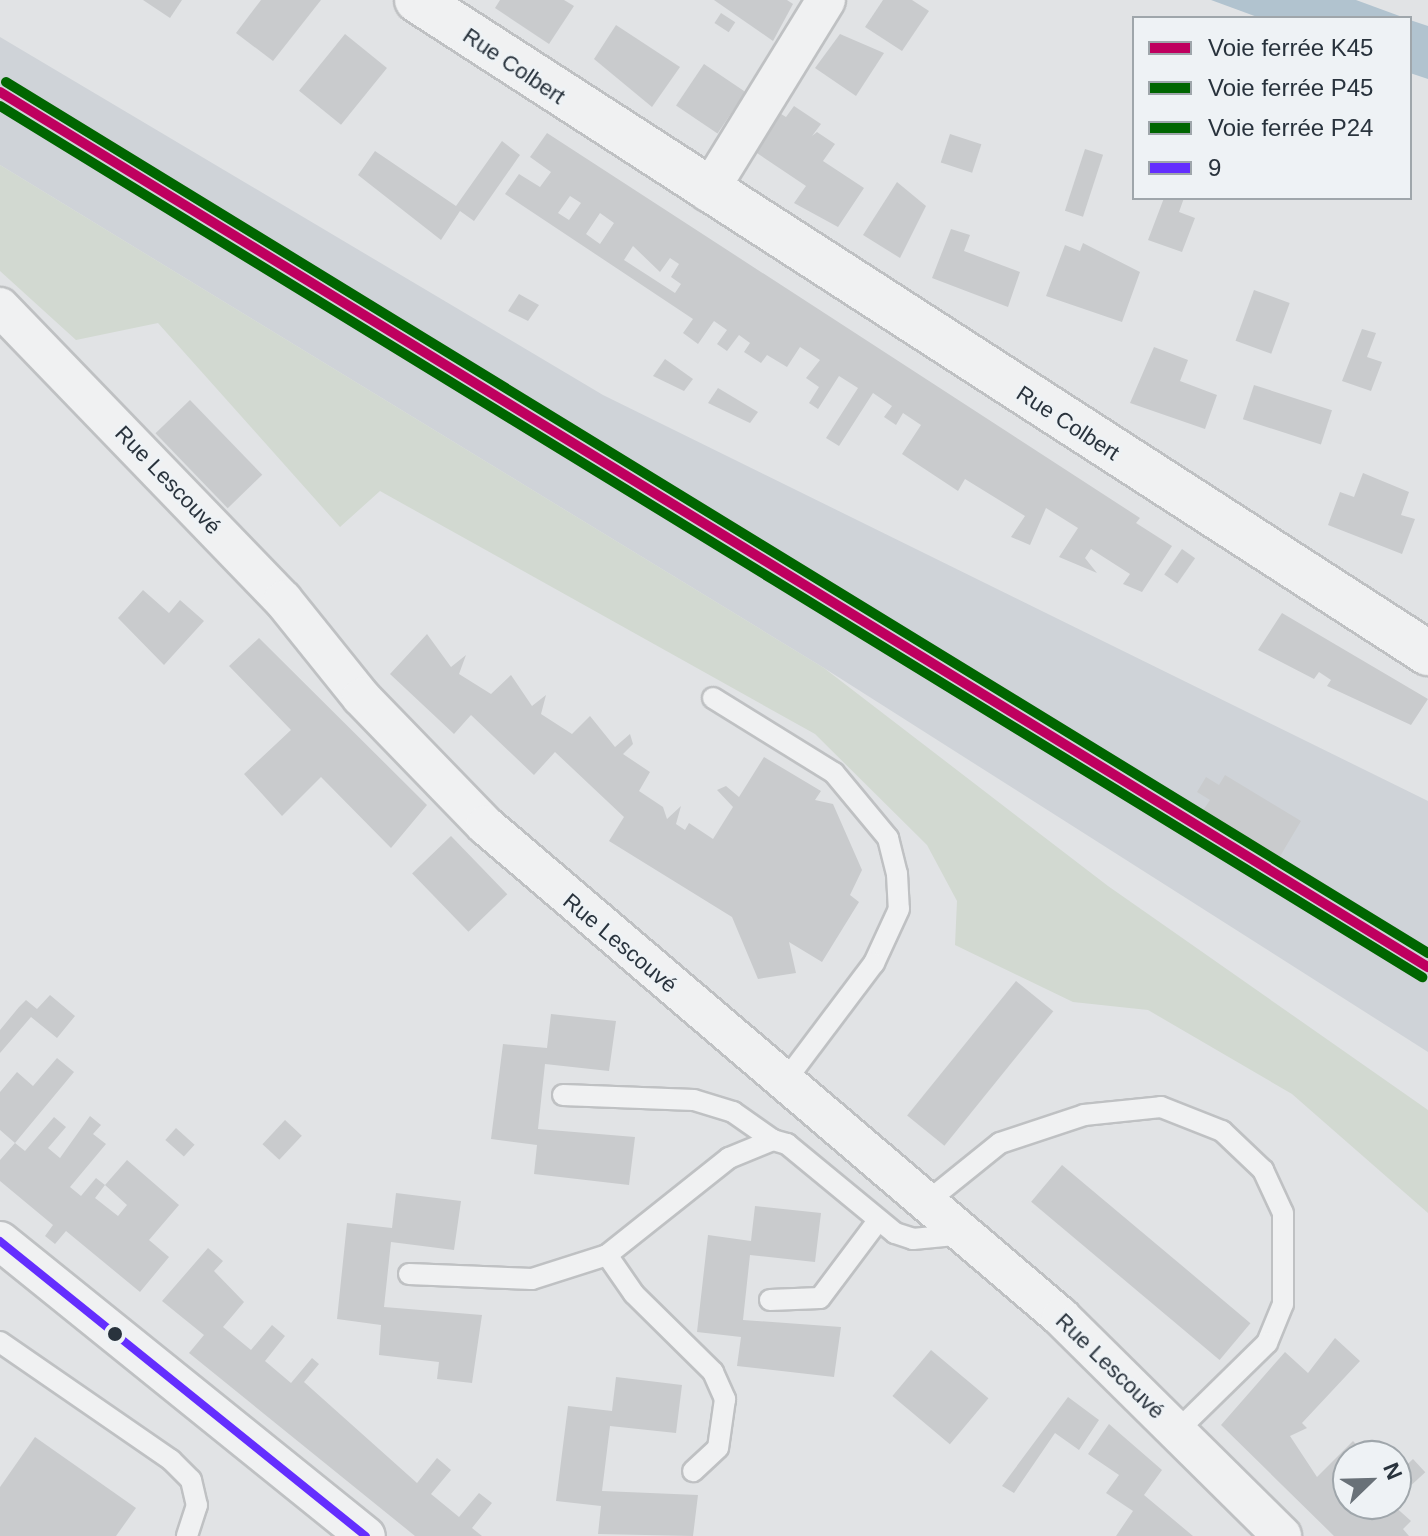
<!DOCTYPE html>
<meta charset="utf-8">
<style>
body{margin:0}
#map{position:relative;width:1428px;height:1536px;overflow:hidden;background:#e1e3e5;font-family:Helvetica,sans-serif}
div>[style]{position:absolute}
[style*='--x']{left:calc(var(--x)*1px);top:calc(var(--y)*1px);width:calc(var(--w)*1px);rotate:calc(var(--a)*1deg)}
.built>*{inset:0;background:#cfd3d8}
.green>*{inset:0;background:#d2d9d1}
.water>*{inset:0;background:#b1c3cf}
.building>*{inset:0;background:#c9cbcd;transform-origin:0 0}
.roads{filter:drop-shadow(2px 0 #bfc1c3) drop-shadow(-2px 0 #bfc1c3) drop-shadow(0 2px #bfc1c3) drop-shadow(0 -2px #bfc1c3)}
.service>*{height:20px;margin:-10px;padding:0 10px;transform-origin:10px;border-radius:10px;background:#f0f1f2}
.minor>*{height:38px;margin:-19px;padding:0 19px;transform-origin:19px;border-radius:19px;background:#f0f1f2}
.tertiary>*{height:44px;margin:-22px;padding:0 22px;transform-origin:22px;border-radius:22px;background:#f0f1f2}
.bus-1>*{height:8px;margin:-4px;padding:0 4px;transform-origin:4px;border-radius:4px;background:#642efe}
.rail-1>*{height:10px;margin:-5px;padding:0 5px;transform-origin:5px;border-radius:5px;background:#bf005f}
.rail-2>*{height:10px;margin:-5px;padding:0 5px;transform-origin:5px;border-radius:5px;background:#060}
.rail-3>*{height:10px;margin:-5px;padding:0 5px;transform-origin:5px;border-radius:5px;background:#060}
.dots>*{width:22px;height:22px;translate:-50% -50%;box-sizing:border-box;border:4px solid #eef2f5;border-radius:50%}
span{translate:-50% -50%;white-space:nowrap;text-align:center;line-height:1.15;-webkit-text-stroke:6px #eef2f5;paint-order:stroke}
.street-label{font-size:22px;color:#29333d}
.legend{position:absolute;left:1132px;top:16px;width:280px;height:184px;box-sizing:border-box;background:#eef2f5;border:2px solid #9fa6ab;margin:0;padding:10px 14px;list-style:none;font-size:24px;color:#29333d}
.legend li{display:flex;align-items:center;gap:16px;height:40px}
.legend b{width:40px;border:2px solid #9fa6ab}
.north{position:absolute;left:1332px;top:1440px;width:80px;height:80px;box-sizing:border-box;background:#eef2f5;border:2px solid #9fa6ab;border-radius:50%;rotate:67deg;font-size:22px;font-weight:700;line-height:32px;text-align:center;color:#29333d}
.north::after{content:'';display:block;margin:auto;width:28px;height:36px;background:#697178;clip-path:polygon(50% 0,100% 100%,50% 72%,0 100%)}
</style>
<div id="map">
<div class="built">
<div style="clip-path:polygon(0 37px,603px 395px,1428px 801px,1428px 1052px,824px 668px,0 165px)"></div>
</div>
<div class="green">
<div style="clip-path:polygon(0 165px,824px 668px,1108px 886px,1428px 1110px,1428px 1213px,1292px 1094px,1148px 1010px,1073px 1002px,955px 945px,957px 901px,927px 845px,815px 734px,380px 491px,340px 527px,158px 323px,76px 340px,0 271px)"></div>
</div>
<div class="water">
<div style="clip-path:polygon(1211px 0,1356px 0,1405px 18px,1260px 18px)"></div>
<div style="clip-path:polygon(1410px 20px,1428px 26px,1428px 79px,1410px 73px)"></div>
</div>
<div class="building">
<div style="clip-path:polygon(143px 0,182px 0,170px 18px)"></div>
<div style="clip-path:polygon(261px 0,321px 0,273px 61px,236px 33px)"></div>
<div style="clip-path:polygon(500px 0,564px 0,574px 6px,549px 44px,495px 8px)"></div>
<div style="clip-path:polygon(714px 0,787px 0,793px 4px,773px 41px)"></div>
<div style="clip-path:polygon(883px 0,912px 0,929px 11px,902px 51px,865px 27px)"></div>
<div style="left:721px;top:13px;width:17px;height:12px;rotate:33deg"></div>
<div style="clip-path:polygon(616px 25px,680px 67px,652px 107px,594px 59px)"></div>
<div style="left:345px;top:34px;width:54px;height:73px;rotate:39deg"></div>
<div style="clip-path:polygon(840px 34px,884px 53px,856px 96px,815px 68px)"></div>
<div style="left:704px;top:64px;width:50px;height:50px;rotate:34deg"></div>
<div style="clip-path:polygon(794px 106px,821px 124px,812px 136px,817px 132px,835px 144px,823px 161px,864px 188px,838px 227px,794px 203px,806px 186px,748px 147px,773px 109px,786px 117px)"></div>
<div style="clip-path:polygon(evenodd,547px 133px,1140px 518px,1136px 523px,1172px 546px,1142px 592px,1123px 584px,1130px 574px,1091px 549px,1085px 558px,1097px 573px,1059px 557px,1078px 528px,1046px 508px,1030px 545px,1011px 537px,1025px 516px,965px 479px,958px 491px,902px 454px,921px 425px,903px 413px,896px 425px,884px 417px,892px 406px,873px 393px,839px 446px,826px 438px,858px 388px,839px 376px,818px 409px,809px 403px,819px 387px,806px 378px,820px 360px,800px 347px,787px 367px,767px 355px,761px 363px,744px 352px,750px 343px,739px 335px,727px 351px,717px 344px,727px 330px,714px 321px,698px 344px,683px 333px,693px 319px,505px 194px,519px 174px,540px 187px,551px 172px,530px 157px,547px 133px,570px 196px,581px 203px,569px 220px,558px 213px,570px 196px,547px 133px,600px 213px,614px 223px,600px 244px,586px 234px,600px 213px,547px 133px,633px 246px,660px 272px,670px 258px,679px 264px,671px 277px,681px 284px,675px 293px,624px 260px,633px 246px)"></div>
<div style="left:950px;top:134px;width:33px;height:30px;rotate:18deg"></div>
<div style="clip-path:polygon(502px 141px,520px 155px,474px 221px,460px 211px,441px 240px,358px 175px,375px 151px,456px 206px)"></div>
<div style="left:1085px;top:149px;width:19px;height:65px;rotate:18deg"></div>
<div style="clip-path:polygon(897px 182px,926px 206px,900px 258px,863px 235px)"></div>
<div style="clip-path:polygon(1164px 198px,1184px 198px,1179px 212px,1195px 218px,1182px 252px,1148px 240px)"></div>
<div style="clip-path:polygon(951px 229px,970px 235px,964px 251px,1020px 272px,1008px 307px,932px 278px)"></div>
<div style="clip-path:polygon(1083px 243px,1140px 272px,1122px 322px,1046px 296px,1065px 245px,1080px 251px)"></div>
<div style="left:1254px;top:290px;width:38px;height:54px;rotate:20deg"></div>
<div style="clip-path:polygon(519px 294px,539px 305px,528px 321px,508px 311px)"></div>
<div style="clip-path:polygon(1362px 329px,1376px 333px,1367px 357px,1382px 362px,1371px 391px,1342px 381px)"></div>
<div style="clip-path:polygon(1154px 347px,1188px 360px,1180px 381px,1217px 395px,1205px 429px,1130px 403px)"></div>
<div style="clip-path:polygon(665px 359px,693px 379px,684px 391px,653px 376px)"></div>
<div style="left:1254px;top:385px;width:82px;height:36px;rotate:18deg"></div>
<div style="clip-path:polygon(718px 388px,758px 412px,750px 423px,708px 403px)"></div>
<div style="left:190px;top:400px;width:104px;height:48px;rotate:46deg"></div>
<div style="clip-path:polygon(1363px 473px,1409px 492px,1401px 515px,1415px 519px,1402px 554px,1328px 525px,1340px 492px,1354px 497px)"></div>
<div style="left:1182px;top:549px;width:16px;height:31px;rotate:35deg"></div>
<div style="clip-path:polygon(143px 590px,169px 613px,180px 600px,204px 621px,164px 665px,118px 618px)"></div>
<div style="clip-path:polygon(1282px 613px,1428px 699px,1411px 725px,1327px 686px,1331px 680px,1319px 672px,1314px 679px,1258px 650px)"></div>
<div style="clip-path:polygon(427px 634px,451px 667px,466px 655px,459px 674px,491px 694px,511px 675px,532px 706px,546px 695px,541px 714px,572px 734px,590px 716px,615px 747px,630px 734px,633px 744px,623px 754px,650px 772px,639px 791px,663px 807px,667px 819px,681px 806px,676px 824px,685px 830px,689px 823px,713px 839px,733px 807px,717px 790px,726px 786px,739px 797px,764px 757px,821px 791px,815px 800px,833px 804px,862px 870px,850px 895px,859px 902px,822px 962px,789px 942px,796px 973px,758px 979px,732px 917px,609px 841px,624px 817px,555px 752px,534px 775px,471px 715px,454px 734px,390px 674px)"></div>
<div style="clip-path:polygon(259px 638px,427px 805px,391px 848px,321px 777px,282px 816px,244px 774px,291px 730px,229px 666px)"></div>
<div style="clip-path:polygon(1225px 775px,1301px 821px,1279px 858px,1202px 812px,1210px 800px,1197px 792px,1206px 777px,1219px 785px)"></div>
<div style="left:451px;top:836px;width:81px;height:54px;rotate:46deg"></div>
<div style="left:1016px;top:981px;width:48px;height:173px;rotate:39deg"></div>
<div style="clip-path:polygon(50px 995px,75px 1016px,57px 1038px,31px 1017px,0 1053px,0 1030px,19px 1007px,26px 1000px,37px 1009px)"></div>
<div style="clip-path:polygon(551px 1014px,616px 1021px,609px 1071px,545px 1064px,538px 1129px,635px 1137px,629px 1185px,534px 1174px,537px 1145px,491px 1139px,503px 1044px,547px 1048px)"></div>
<div style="clip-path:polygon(57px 1058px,74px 1072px,15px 1143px,0 1130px,0 1092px,17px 1072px,33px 1086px)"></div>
<div style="clip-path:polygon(evenodd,90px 1116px,101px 1125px,93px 1134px,106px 1144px,70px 1187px,81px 1196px,96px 1178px,105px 1185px,127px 1160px,179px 1205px,149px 1240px,169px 1257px,140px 1292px,66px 1231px,55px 1244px,45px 1236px,53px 1225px,0 1181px,0 1160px,15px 1143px,25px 1151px,54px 1117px,66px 1127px,48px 1148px,60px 1158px,90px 1116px,105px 1185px,127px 1205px,118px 1216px,95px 1198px,105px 1185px)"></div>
<div style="left:285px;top:1120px;width:23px;height:33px;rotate:43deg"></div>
<div style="left:176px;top:1128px;width:25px;height:16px;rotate:42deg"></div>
<div style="left:1062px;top:1165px;width:246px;height:48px;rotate:40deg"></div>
<div style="clip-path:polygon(396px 1193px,461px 1201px,454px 1250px,391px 1242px,384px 1307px,482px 1315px,472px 1383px,437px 1379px,439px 1362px,379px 1355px,381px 1325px,337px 1319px,347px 1223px,392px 1228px)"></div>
<div style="clip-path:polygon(755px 1206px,821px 1213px,815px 1262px,750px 1255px,743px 1320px,841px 1327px,834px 1377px,737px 1366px,741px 1337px,697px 1332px,708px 1235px,751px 1241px)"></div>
<div style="clip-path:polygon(208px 1248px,223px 1261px,214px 1271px,244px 1302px,223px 1327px,251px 1350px,272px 1325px,285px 1336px,265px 1361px,291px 1383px,312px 1358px,319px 1364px,304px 1382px,417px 1483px,437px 1458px,443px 1463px,451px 1470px,431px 1494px,459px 1517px,479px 1493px,492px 1503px,472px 1528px,482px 1536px,415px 1536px,189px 1353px,204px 1335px,162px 1301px)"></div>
<div style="clip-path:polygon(1335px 1338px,1360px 1361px,1302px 1423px,1307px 1428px,1290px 1436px,1317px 1477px,1353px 1441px,1367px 1456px,1348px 1456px,1348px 1504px,1392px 1504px,1411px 1521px,1403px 1529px,1409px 1536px,1334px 1536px,1221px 1425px,1285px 1352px,1308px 1373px)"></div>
<div style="left:931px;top:1350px;width:75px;height:60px;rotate:40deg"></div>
<div style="clip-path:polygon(616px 1377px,682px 1385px,676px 1433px,610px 1426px,602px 1491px,698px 1495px,693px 1536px,598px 1534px,601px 1506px,556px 1501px,568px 1406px,612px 1411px)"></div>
<div style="clip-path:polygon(1068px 1397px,1099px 1420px,1079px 1450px,1055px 1433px,1014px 1493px,1002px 1486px)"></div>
<div style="clip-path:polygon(1109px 1424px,1162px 1470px,1144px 1495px,1193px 1536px,1116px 1536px,1133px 1511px,1106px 1493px,1119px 1475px,1088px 1454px)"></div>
<div style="clip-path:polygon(35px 1437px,136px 1508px,116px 1536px,0 1536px,0 1487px)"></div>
<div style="left:1413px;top:1459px;width:18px;height:23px;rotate:47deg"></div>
</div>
<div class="roads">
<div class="service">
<div style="--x:713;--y:698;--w:142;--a:31.8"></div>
<div style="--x:834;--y:773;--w:85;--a:50.3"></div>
<div style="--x:888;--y:838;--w:37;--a:76"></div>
<div style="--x:897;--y:874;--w:35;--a:87"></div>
<div style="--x:899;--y:909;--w:60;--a:114.8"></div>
<div style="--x:874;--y:963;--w:148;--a:127"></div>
<div style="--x:563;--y:1095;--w:131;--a:2.2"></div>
<div style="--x:694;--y:1100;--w:41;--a:17.1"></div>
<div style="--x:733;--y:1112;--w:49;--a:35"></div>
<div style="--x:928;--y:1201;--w:92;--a:-38.9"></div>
<div style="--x:1000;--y:1143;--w:89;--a:-18.4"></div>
<div style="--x:1084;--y:1115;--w:77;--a:-5.9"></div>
<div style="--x:1161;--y:1107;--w:66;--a:21.5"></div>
<div style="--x:1222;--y:1131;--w:57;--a:43.6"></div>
<div style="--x:1263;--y:1170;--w:47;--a:65.1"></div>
<div style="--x:1283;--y:1213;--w:91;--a:90"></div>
<div style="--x:1283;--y:1304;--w:42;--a:112.3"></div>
<div style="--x:1267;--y:1343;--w:126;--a:135.6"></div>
<div style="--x:607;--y:1255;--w:156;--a:-38.5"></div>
<div style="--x:729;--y:1158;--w:48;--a:-22.2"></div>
<div style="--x:773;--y:1140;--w:15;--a:16"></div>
<div style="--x:787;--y:1144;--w:140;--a:39.5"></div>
<div style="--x:895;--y:1233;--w:19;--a:18"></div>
<div style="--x:913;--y:1239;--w:52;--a:-5.5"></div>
<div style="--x:607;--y:1255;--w:47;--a:55.3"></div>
<div style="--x:634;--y:1294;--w:111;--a:44.6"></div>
<div style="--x:713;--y:1372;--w:30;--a:66"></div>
<div style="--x:725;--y:1399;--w:49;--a:98.1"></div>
<div style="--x:718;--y:1448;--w:34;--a:137"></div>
<div style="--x:409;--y:1274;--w:123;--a:2.3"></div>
<div style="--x:532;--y:1279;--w:79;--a:-17.7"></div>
<div style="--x:770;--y:1300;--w:50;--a:-2.3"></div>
<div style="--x:820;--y:1298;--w:95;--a:-53.1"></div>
<div style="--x:0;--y:1342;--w:208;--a:34.6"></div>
<div style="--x:171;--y:1460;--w:28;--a:45"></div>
<div style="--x:191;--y:1480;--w:26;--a:77"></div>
<div style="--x:197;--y:1505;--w:33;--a:108"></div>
</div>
<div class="minor">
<div style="--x:708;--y:192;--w:225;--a:-58.4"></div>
<div style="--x:0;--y:307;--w:407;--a:46"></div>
<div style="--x:283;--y:600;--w:124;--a:51.2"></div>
<div style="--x:361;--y:697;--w:178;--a:45.9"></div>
<div style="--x:485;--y:825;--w:758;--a:40.5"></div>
<div style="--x:1061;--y:1317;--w:311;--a:44.7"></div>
<div style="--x:0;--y:1241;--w:470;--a:38.9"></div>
</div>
<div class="tertiary">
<div style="--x:417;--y:0;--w:1204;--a:32.86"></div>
</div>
</div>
<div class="bus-1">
<div style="--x:0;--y:1241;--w:470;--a:38.9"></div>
</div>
<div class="rail-1">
<div style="--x:0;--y:92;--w:1675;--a:31.5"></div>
</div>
<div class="rail-2">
<div style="--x:0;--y:106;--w:1668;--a:31.49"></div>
</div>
<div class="rail-3">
<div style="--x:6;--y:82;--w:1668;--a:31.49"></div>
</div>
<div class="dots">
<div style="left:115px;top:1334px;background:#29333d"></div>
</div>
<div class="street-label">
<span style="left:514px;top:66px;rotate:34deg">Rue Colbert</span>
<span style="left:1068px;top:423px;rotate:33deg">Rue Colbert</span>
<span style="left:168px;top:480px;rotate:46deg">Rue Lescouvé</span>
<span style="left:620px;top:943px;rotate:40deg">Rue Lescouvé</span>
<span style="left:1110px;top:1366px;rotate:44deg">Rue Lescouvé</span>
</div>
<ul class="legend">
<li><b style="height:10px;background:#bf005f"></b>Voie ferrée K45</li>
<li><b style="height:10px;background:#060"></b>Voie ferrée P45</li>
<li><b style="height:10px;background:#060"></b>Voie ferrée P24</li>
<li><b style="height:10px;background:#642efe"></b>9</li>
</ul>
<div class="north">N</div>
</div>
